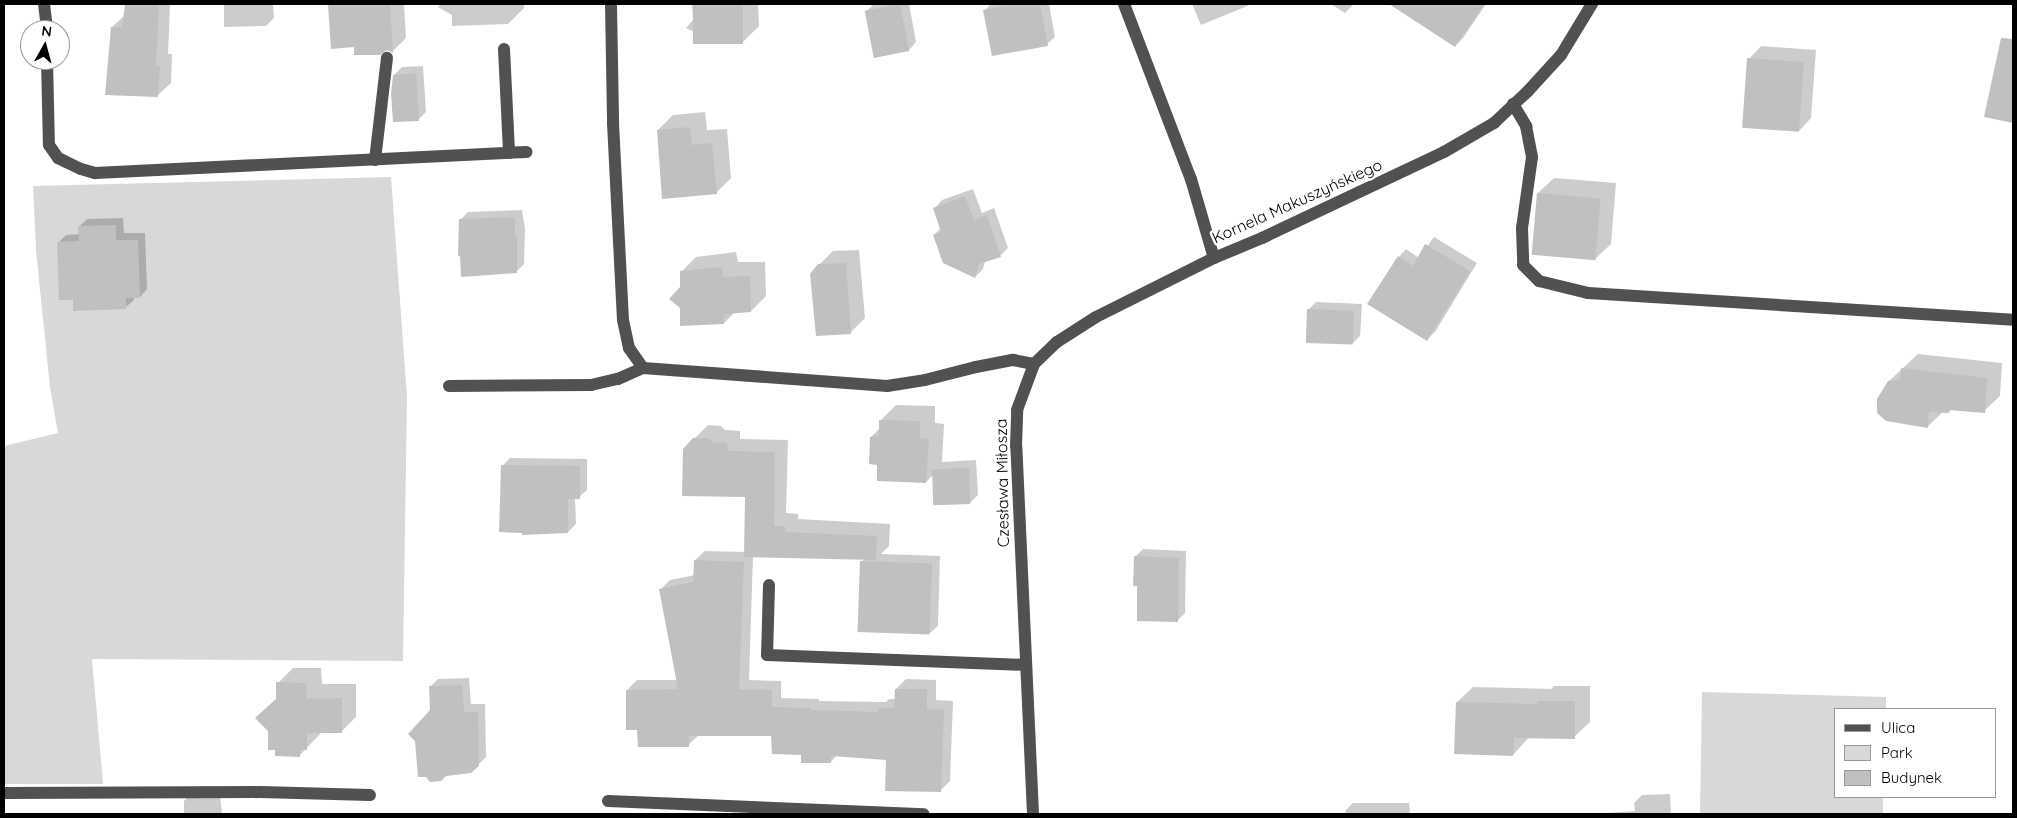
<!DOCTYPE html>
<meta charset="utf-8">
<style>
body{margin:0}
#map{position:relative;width:2017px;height:818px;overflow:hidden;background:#fff;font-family:Quicksand,sans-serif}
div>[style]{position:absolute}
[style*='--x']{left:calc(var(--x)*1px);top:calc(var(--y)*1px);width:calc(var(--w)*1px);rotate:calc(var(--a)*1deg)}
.green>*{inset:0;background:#d8d8d8}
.shadow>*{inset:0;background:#0003}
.building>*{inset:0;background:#c0c0c0;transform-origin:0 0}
.minor>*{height:12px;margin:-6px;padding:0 6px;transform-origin:6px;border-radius:6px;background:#515151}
span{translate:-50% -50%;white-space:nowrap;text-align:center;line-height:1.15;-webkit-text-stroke:5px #fff;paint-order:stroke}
.street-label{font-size:16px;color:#000}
.frame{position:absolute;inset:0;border:5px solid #000;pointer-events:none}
.legend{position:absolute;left:1834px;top:708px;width:162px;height:90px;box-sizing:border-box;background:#fff;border:1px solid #999;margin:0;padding:6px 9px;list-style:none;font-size:15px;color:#000}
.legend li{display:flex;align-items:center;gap:10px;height:25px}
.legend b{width:25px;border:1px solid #999}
.north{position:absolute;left:20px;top:20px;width:50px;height:50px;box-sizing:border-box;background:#fff;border:1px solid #999;border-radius:50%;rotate:7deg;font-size:14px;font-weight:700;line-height:20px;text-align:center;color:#000}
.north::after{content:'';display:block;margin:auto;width:18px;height:22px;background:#000;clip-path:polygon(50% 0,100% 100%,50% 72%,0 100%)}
</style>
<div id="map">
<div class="green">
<div style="clip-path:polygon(391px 177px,407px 397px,403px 661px,92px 659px,103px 784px,4px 784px,4px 446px,58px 433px,50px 387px,36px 250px,33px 186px)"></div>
<div style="clip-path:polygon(1702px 692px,1886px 697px,1886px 709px,1836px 709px,1836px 797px,1883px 797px,1883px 814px,1700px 814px)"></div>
</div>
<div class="shadow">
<div style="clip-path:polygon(126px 4px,170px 4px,168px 54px,172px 54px,171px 83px,158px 95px,112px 27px,125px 15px)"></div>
<div style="clip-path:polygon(224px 4px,273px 4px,274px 18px,266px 26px,224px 27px)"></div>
<div style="clip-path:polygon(330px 4px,404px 4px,406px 38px,393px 51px,387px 49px,355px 46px,332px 47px)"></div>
<div style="clip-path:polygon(441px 4px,524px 4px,524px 8px,508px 24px,452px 26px,452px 15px,438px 7px)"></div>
<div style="clip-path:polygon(692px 4px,758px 4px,759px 26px,744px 41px,695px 43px,694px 32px,686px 28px,693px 20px)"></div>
<div style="clip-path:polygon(874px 4px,909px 4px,916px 42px,909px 50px,866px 12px)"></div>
<div style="clip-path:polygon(991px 4px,1049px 4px,1055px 37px,1047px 44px,984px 11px)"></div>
<div style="clip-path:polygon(1192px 4px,1252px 4px,1201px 25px)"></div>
<div style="clip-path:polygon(1331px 4px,1354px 4px,1345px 13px)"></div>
<div style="clip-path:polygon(1420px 4px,1486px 4px,1463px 38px,1455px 46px,1417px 8px)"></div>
<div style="clip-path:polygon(1761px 46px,1816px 50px,1811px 118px,1799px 131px,1749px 59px)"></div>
<div style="clip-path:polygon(2004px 57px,2013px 59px,2013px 122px,1986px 116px)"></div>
<div style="clip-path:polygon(423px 66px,426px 112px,418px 120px,394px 75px,402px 67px)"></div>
<div style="clip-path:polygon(705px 112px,707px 130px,727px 129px,731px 178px,716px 193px,658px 130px,673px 115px)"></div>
<div style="clip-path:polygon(1554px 178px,1616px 183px,1611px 244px,1595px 259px,1538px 193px)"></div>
<div style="clip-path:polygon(973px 189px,982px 213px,994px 208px,1008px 248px,1000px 256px,985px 261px,983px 269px,975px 277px,934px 235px,941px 228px,935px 208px,942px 200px)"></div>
<div style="clip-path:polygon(522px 210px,525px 229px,524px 264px,516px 272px,460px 220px,468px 212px)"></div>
<div style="clip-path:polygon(123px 218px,124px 233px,145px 233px,147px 289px,140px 297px,134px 297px,134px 300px,126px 307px,74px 299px,58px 243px,66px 235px,80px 234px,79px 227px,87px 219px)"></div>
<div style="clip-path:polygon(1434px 237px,1477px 263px,1435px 332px,1427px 339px,1399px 257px,1406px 249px,1419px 258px)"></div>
<div style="clip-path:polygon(859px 250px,865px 318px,851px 332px,819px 265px,833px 251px)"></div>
<div style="clip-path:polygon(736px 252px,738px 262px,765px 262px,766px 296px,751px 311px,735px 312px,724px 323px,682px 288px,681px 272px,696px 257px)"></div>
<div style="clip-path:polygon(1316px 302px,1362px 304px,1360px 336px,1352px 344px,1308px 310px)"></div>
<div style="clip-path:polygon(1918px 354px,2002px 363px,2000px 396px,1984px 411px,1952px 409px,1949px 412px,1943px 412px,1927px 427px,1889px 381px)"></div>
<div style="clip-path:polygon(896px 405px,935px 406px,935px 423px,944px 424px,942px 462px,976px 460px,978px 495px,970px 503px,934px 474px,926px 482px,879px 464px,871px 437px,880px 428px,881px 420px)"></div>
<div style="clip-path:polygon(708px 425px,721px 426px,725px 430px,740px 431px,740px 439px,788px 440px,786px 513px,798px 514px,798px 519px,890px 524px,889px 546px,881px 554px,940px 556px,938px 626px,930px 633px,862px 562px,865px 558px,753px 556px,749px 680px,781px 681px,781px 698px,819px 699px,819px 701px,886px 702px,889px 699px,896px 699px,896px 689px,906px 679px,936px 680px,936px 700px,953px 701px,950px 781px,940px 791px,887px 758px,837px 755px,831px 762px,802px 753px,773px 735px,698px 736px,688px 745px,638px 729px,627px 690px,637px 680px,678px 680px,661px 589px,670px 580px,695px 575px,695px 560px,705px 551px,745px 552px,747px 496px,694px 439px)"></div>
<div style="clip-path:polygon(510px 458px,587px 459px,587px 490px,579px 497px,575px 498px,576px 524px,568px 532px,502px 466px)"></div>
<div style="clip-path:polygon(1143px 549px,1186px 551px,1185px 613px,1178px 620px,1138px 585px,1135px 557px)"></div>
<div style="clip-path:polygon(293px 668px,321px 668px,322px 684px,356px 684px,356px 717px,341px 732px,322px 732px,300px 755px,278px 698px,278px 683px)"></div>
<div style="clip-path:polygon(469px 678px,471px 704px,485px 704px,486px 757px,478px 765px,432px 710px,430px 687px,438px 679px)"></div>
<div style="clip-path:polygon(1554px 686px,1590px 686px,1590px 722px,1574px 737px,1529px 737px,1513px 755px,1457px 702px,1473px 687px,1551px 689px)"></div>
<div style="clip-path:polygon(199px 786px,219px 786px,222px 814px,184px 814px,184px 801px)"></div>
<div style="clip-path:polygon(1670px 794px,1671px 814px,1592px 814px,1635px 811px,1634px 803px,1642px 795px)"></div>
<div style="clip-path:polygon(1353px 803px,1409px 803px,1410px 814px,1346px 814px,1345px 811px)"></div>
</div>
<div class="building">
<div style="clip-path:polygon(125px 4px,159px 4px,156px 66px,160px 66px,158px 97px,105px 95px,111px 27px,122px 27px)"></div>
<div style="clip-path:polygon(328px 4px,390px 4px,393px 53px,387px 50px,380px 55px,354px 55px,354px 47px,331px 49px)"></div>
<div style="left:693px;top:4px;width:50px;height:40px"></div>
<div style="left:900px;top:4px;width:48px;height:36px;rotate:79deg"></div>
<div style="clip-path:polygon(1016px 4px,1040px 4px,1048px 46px,992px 56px,983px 10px)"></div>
<div style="clip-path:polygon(1389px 4px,1484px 4px,1455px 47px)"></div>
<div style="clip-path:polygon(2001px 38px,2013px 39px,2013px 123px,1984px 117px)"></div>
<div style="left:1747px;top:58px;width:57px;height:70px;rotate:4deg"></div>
<div style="clip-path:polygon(416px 73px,419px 121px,393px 122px,391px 94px,393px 75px)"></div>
<div style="clip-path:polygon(690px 127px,692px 145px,712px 143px,717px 194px,662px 199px,657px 130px)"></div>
<div style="left:1537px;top:193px;width:64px;height:62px;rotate:5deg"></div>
<div style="clip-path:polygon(965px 196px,974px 220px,987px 215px,1001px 257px,979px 264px,975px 278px,943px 263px,933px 235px,941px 232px,933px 208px)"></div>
<div style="clip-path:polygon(515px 217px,515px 234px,517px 237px,517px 273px,461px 277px,460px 256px,458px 256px,459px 219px)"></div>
<div style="clip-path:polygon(116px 225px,116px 240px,138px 240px,140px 298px,126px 298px,126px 309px,73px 311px,73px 300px,59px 300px,57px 242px,79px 241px,78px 226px)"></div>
<div style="clip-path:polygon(1425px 244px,1470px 271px,1427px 341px,1367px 304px,1398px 256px,1413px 266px)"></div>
<div style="clip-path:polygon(846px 263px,851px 334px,816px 336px,810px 274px,818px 264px)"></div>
<div style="clip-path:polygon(722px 267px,723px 277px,750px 276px,751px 312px,724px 314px,724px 324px,680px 326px,680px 308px,669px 299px,680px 287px,680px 271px)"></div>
<div style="left:1307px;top:309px;width:47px;height:34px;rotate:2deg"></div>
<div style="clip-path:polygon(1901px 368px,1987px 378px,1985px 413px,1949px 410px,1949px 413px,1929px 412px,1928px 428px,1886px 421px,1877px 413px,1877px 399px,1888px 381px,1900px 379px)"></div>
<div style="clip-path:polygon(879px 420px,920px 421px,920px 438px,929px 439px,926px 483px,877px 481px,877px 465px,869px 464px,870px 437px,879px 436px)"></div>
<div style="clip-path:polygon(693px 438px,708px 438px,712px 442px,727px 443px,728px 451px,775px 452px,774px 526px,785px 526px,785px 532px,877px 536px,876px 560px,744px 557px,745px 497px,682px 496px,683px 449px)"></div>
<div style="clip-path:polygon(501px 465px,580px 466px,580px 499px,568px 499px,568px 533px,522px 535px,522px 533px,499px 532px)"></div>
<div style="left:969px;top:468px;width:36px;height:37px;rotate:88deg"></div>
<div style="clip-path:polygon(1134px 556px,1179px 558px,1178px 622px,1137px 621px,1137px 586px,1133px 586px)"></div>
<div style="clip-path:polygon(694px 560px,744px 562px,739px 689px,772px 690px,772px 707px,810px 708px,810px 710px,878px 712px,878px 708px,894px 708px,895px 689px,927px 689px,927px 709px,944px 710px,941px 792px,885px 791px,886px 760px,831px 756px,831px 763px,801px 763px,801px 755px,772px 754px,771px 736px,689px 736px,689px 747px,638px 747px,637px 730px,626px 730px,626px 690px,678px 689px,659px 589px,693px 582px)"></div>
<div style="left:860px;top:561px;width:72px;height:71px;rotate:2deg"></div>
<div style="clip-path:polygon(276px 682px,306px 683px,307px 699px,342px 698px,342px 733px,307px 733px,307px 750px,300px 750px,300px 757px,275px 756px,275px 750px,268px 750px,268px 731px,255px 718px,276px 699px)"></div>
<div style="clip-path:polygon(462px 685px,464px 712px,478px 712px,479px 766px,471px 773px,446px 776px,441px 781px,430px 782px,426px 777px,418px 777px,415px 741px,408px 734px,430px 710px,429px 686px)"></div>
<div style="clip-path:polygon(1537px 701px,1575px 701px,1575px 739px,1514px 738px,1513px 756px,1454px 754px,1456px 702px,1537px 704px)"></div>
</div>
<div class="minor">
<div style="--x:44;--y:4;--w:26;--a:83"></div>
<div style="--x:611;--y:4;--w:119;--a:89"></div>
<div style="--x:613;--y:123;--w:197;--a:87.1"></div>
<div style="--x:623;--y:320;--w:29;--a:78"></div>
<div style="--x:629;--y:348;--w:24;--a:55"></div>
<div style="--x:1124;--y:4;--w:187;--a:69.1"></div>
<div style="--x:1191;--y:179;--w:82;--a:73.8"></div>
<div style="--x:504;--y:49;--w:104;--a:87.2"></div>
<div style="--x:47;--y:60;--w:85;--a:88.7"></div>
<div style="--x:49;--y:145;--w:16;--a:55"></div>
<div style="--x:58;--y:158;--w:25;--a:26"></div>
<div style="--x:81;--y:169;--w:15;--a:16"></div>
<div style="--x:95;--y:173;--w:432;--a:-2.8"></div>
<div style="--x:1513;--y:104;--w:26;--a:59"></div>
<div style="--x:1526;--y:126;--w:32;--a:79"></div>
<div style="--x:1532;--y:157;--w:72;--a:98"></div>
<div style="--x:1522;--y:228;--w:37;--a:88"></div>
<div style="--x:1523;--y:265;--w:23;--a:45"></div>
<div style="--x:1539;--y:281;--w:50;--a:13.8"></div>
<div style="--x:1588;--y:293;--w:426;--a:3.6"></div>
<div style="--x:375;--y:160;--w:103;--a:-83.3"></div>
<div style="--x:449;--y:386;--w:142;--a:-0.4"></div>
<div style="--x:591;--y:385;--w:28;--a:-13"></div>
<div style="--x:618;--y:379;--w:27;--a:-24"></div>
<div style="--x:643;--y:368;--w:245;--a:4.2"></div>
<div style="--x:887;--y:386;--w:38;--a:-9"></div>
<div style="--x:925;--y:380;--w:53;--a:-14.3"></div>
<div style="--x:976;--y:367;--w:38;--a:-11"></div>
<div style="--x:1013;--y:360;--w:21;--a:11"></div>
<div style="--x:769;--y:585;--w:70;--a:91.6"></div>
<div style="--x:767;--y:655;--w:259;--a:2.2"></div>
<div style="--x:4;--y:793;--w:256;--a:-0.2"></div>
<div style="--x:260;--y:792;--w:110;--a:1.6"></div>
<div style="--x:608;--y:801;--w:316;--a:2.4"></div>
<div style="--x:1033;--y:814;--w:368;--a:-92.6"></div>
<div style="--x:1016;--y:446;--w:36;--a:-88"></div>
<div style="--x:1017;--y:410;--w:49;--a:-69.7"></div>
<div style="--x:1034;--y:364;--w:32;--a:-44"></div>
<div style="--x:1057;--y:342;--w:46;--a:-32.7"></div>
<div style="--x:1096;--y:317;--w:132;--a:-26.6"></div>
<div style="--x:1214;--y:258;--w:52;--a:-22.6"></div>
<div style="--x:1262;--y:238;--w:201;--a:-25.3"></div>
<div style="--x:1444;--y:152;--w:58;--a:-30.1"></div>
<div style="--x:1494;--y:123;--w:47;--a:-43.3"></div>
<div style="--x:1528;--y:91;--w:49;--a:-47.5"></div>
<div style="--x:1561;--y:55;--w:60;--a:-58.7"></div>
</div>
<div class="street-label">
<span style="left:1297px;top:201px;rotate:-24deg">Kornela Makuszyńskiego</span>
<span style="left:1002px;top:483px;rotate:-91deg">Czesława Miłosza</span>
</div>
<div class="frame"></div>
<ul class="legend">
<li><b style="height:6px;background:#515151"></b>Ulica</li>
<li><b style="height:14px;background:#d8d8d8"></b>Park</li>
<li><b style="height:14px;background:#c0c0c0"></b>Budynek</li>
</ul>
<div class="north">N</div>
</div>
